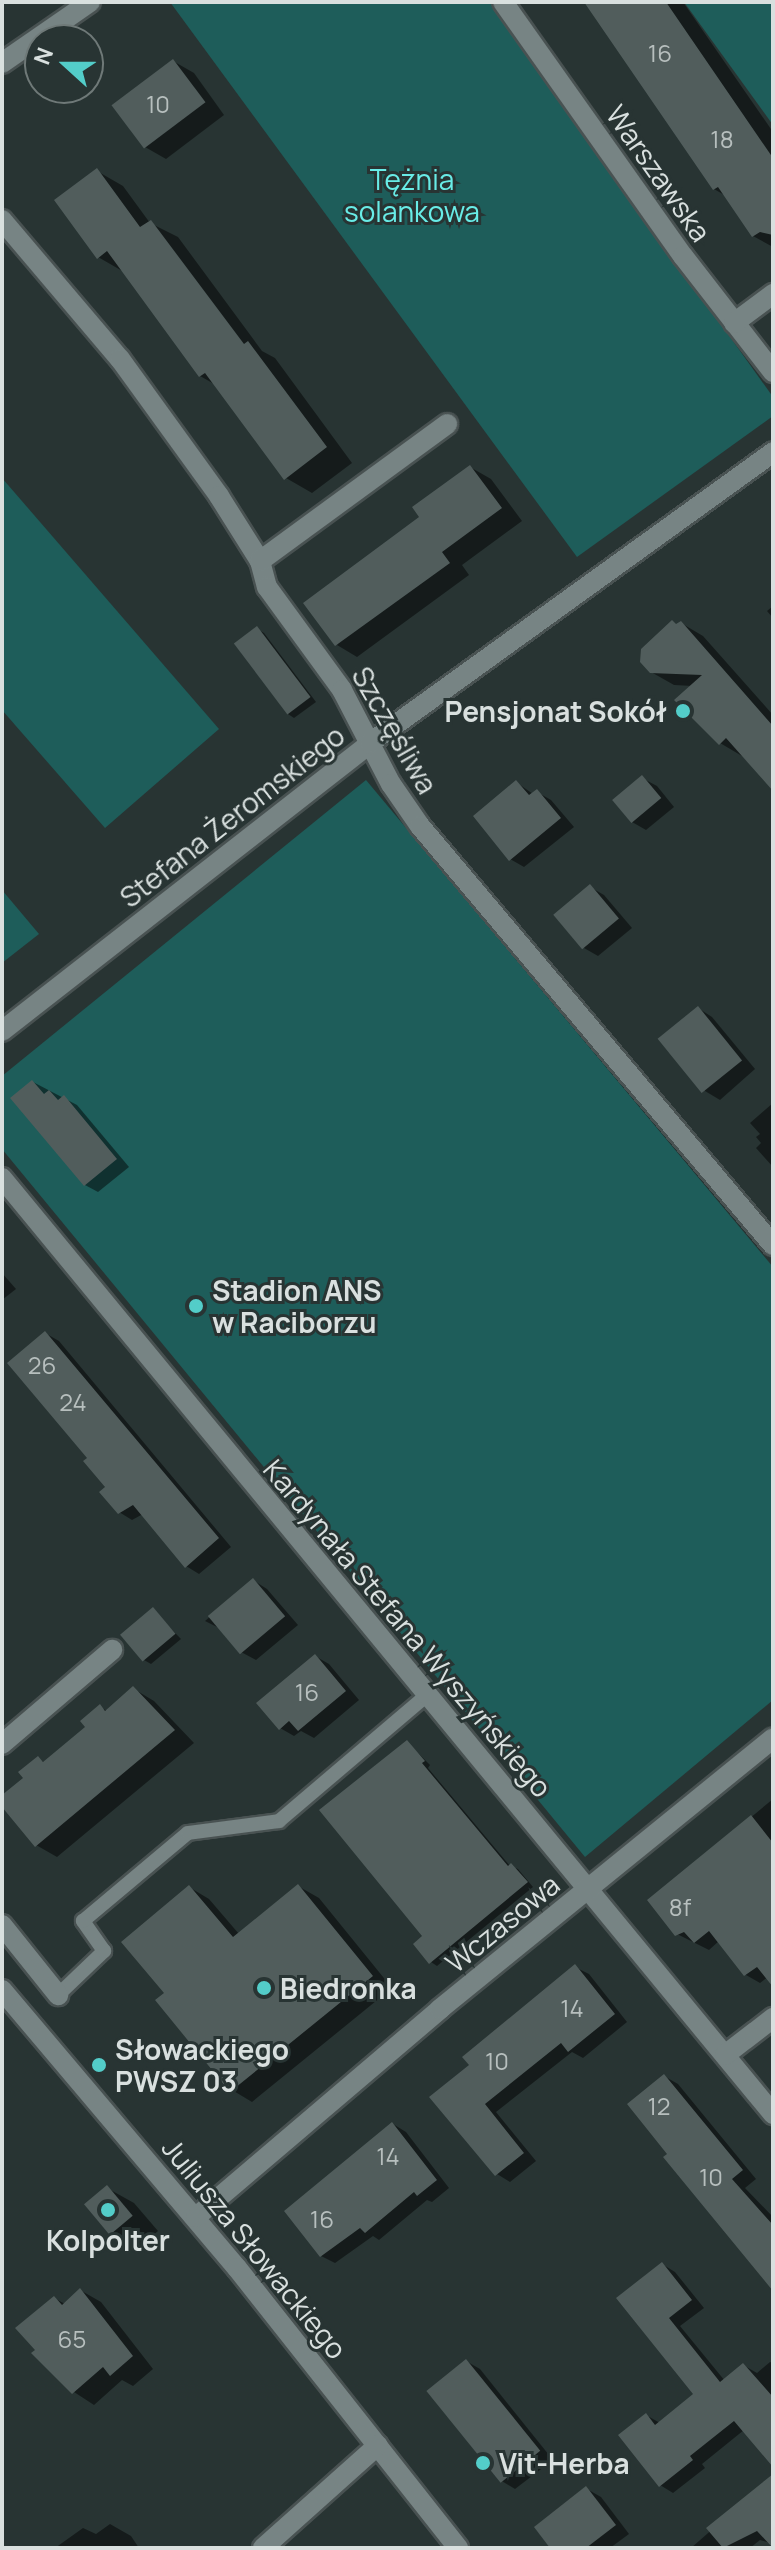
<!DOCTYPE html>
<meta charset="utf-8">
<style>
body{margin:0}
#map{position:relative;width:775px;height:2550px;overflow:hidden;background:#283433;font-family:Manrope,sans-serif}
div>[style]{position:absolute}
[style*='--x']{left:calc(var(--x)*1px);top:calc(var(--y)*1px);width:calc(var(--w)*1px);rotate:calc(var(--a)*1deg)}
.green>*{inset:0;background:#1e5d5a}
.shadow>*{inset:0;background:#0007}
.building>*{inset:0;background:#515d5c;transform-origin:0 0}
.roads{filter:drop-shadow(2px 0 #495252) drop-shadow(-2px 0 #495252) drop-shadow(0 2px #495252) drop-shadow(0 -2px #495252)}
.service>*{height:14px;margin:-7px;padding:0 7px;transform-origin:7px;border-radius:7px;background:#778484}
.minor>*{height:20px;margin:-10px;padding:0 10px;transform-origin:10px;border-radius:10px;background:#778484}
.dots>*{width:22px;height:22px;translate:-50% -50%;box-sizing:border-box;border:4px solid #283433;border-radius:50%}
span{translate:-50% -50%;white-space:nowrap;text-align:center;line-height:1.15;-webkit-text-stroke:6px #283433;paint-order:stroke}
.number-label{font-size:24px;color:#b7bfbe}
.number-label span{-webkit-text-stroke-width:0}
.street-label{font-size:28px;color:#d9e0df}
.park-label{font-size:28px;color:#68ece7}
.poi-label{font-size:28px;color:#d9e0df;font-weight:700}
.right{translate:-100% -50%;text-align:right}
.left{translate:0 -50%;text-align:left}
.frame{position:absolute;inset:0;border:4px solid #d9e0df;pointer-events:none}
.north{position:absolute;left:24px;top:24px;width:80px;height:80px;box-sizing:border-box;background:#283433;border:2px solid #6f7978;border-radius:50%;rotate:291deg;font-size:22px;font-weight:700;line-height:32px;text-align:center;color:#d9e0df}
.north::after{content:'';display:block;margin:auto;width:28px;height:36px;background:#53cdc9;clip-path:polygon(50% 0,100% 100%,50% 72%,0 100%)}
</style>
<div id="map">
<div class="green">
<div style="clip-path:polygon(170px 2px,491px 2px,773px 397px,773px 416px,577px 557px)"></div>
<div style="clip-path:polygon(684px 2px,773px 4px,773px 125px)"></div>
<div style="clip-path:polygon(2px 478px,219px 729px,105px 828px,2px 710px)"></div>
<div style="clip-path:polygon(366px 780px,773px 1267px,773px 1700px,585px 1857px,2px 1149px,2px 1076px)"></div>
<div style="clip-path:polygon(2px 890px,39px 934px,2px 963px)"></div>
</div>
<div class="shadow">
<div style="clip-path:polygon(586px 2px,683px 2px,773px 132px,773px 247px,753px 236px,726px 196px,714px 189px)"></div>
<div style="clip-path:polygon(173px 61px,194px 73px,224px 115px,166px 159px,145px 147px)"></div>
<div style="clip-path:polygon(97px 171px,123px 186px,150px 223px,178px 237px,262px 351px,275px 358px,352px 463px,312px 493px,286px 478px,216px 385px,200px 376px,124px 272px,98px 257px)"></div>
<div style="clip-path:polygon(470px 467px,491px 479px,522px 521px,462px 565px,469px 575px,357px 657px,337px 645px,422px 517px)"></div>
<div style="clip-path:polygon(773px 606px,773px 618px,767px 611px)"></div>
<div style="clip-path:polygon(681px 623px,703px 636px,773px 715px,773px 788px,742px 756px,720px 743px,693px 686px,674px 685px,651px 672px)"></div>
<div style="clip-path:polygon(257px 629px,264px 633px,316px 702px,294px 718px,288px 714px)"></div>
<div style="clip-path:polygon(642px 778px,657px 786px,674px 807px,646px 830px,632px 822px)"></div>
<div style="clip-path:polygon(516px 782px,533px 794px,537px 792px,551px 800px,574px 827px,524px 867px,510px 859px)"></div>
<div style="clip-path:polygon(590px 887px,604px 895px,632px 928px,598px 956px,584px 948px)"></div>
<div style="clip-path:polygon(698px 1008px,712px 1017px,755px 1069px,720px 1100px,705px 1091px)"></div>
<div style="clip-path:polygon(33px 1082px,77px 1105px,129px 1167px,98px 1192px,85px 1185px)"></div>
<div style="clip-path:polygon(773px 1103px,773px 1167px,756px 1148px,761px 1143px,756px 1137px,760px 1134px,750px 1123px)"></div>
<div style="clip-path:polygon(2px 1273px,16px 1289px,2px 1300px)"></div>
<div style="clip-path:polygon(45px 1333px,59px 1341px,231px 1547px,199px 1574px,186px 1566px,143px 1514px,132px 1520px,119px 1512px,89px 1458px)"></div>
<div style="clip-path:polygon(253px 1580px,267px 1589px,298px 1625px,256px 1660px,241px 1652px,221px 1629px,205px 1621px)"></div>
<div style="clip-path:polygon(153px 1610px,181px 1639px,151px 1664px,144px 1660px)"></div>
<div style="clip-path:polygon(315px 1656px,329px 1664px,359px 1700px,314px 1738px,301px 1731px,294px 1736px,280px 1728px)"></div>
<div style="clip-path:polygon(134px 1689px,154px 1701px,194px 1743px,57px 1857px,36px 1845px,2px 1803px,2px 1798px,26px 1778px,38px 1758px,45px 1763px,88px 1727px,100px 1707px,107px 1711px)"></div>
<div style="clip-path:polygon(407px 1742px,430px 1765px,428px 1768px,510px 1866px,518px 1869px,533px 1887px,437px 1966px,431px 1962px,425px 1936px)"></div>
<div style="clip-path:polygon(773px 1799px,773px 1979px,769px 1976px,760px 1983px,746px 1975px,719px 1941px,709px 1950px,677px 1934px,650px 1901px)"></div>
<div style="clip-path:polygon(298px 1886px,319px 1898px,392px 1988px,252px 2102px,232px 2090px,167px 1993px,189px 1887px,209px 1899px,239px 1934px)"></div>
<div style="clip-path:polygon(575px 1967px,589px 1974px,627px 2022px,583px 2058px,572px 2052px,496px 2112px,536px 2161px,510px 2182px,497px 2174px,472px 2065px)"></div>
<div style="clip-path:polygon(664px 2076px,678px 2084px,756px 2179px,745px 2188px,773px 2217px,773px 2282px,670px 2154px)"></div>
<div style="clip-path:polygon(393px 2124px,406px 2132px,449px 2188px,432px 2202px,427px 2200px,379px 2240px,373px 2236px,335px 2263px,321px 2256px)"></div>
<div style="clip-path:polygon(107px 2188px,134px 2203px,158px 2231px,137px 2249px,111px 2233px)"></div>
<div style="clip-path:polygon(662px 2264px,675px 2272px,704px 2308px,680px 2326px,725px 2381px,743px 2365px,757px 2373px,770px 2362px,773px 2363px,773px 2464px,744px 2430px,702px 2464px,705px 2468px,673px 2493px,660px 2485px,646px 2415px,660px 2423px,696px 2395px,619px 2298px)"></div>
<div style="clip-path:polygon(80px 2290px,101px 2302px,153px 2369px,133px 2386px,122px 2380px,94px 2405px,74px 2392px,37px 2351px,54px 2298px,65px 2304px)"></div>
<div style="clip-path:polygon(466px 2361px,480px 2369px,553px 2460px,515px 2489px,500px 2480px)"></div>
<div style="clip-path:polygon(773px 2476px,773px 2544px,760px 2540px,750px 2548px,691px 2548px)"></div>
<div style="clip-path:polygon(587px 2489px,601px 2497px,629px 2534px,610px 2548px,552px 2548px)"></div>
<div style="clip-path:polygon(110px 2524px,131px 2536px,139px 2548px,55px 2548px,83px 2528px,96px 2534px)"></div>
</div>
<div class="building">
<div style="clip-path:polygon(584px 2px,666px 2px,773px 158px,773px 235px,760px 232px,752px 237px,718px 187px,713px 190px)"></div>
<div style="left:173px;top:59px;width:54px;height:77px;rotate:53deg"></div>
<div style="clip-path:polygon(97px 168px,140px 227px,151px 220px,244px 344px,248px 341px,327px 447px,284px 480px,205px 373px,199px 377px,107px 251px,97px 259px,54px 200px)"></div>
<div style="clip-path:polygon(470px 465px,502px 508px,442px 552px,450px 563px,335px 646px,303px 603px,419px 517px,412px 507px)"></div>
<div style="clip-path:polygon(672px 620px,676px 624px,681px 621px,773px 726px,773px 791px,726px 738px,719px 745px,674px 700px,702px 675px,650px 673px,640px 662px,641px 649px)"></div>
<div style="left:257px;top:626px;width:89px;height:29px;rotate:53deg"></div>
<div style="left:642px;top:775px;width:30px;height:39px;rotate:50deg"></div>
<div style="clip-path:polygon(516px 780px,529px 795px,537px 789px,561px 818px,509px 861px,473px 816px)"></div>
<div style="left:590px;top:884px;width:45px;height:48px;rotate:50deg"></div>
<div style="left:698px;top:1006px;width:70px;height:52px;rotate:51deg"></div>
<div style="clip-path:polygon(32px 1080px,44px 1094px,49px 1090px,58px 1100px,64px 1095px,117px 1159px,84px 1186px,10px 1098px)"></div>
<div style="clip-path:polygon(45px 1331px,219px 1538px,185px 1568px,133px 1505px,118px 1514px,99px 1492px,105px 1487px,83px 1461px,87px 1458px,7px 1363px)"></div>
<div style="left:253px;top:1578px;width:50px;height:59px;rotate:50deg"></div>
<div style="left:153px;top:1607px;width:35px;height:43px;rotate:50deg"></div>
<div style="clip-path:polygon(315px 1654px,346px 1691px,298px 1731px,289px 1721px,279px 1730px,256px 1703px)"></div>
<div style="clip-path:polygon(133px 1686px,175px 1730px,35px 1847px,2px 1807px,2px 1795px,23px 1778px,18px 1772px,38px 1756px,43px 1762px,85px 1727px,80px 1721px,100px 1704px,105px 1711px)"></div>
<div style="clip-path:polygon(407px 1740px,425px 1761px,422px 1763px,508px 1866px,511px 1863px,528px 1882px,429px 1964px,413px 1944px,422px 1936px,319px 1810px)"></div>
<div style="clip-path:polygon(751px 1815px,773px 1843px,773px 1987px,757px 1967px,744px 1976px,709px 1931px,694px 1943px,684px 1932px,675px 1936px,647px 1900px)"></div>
<div style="clip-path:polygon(298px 1884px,373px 1976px,230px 2092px,155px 2000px,164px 1993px,121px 1942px,189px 1885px,233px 1937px)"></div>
<div style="clip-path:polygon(575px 1964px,615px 2014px,568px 2052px,561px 2043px,485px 2104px,524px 2153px,495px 2176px,429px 2097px,469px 2065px,462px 2057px)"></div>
<div style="clip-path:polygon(664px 2074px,743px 2170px,732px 2179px,773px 2225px,773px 2291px,663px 2157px,667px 2154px,627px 2104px)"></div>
<div style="clip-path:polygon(392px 2122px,437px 2180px,417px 2196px,414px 2192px,365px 2233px,360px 2228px,320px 2257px,284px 2211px)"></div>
<div style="left:107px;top:2185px;width:40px;height:30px;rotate:50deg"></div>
<div style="clip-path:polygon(662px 2262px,692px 2300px,669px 2318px,720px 2382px,743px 2363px,773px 2397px,773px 2467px,734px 2421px,690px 2456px,693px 2460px,659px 2487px,618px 2435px,646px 2413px,655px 2425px,693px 2394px,616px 2298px)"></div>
<div style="clip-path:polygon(80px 2288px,133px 2356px,110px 2376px,103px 2367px,72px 2394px,31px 2353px,35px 2350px,15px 2328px,54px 2296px,62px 2305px)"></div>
<div style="left:466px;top:2359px;width:118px;height:51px;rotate:51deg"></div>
<div style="clip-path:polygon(773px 2474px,773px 2548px,757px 2531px,723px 2548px,706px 2528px)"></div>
<div style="clip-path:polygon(586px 2486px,616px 2525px,586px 2548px,550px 2548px,534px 2527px)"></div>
</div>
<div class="roads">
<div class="service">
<div style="--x:58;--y:1995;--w:64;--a:-43.7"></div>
<div style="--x:104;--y:1951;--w:37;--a:-125"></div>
<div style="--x:83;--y:1921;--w:137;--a:-40"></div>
<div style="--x:188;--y:1833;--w:92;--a:-7.5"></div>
<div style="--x:279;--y:1821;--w:193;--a:-40.4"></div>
</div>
<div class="minor">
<div style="--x:503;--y:2;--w:311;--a:54.7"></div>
<div style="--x:683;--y:256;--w:147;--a:52.2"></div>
<div style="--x:2;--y:63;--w:107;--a:-34.7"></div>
<div style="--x:2;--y:220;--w:182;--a:49.7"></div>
<div style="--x:120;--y:359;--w:169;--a:54.1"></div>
<div style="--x:219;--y:496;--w:77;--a:57.8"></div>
<div style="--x:260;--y:561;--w:27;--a:75"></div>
<div style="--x:267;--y:587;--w:127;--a:53.9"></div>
<div style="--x:342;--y:690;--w:106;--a:62.5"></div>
<div style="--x:391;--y:784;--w:51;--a:55.4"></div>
<div style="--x:420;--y:826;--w:548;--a:49.89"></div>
<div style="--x:734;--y:323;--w:49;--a:-36.6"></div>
<div style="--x:260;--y:561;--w:232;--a:-36.2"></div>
<div style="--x:2;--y:1031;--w:467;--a:-38"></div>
<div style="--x:370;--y:743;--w:497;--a:-35.8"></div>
<div style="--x:2;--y:1178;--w:1213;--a:50.52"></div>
<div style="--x:2;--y:1744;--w:145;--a:-40.5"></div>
<div style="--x:2;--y:1925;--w:90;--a:51.3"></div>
<div style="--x:2;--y:1990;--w:364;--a:49.8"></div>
<div style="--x:237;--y:2268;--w:357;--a:51.7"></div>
<div style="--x:725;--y:2055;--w:61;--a:-37.6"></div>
<div style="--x:196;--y:2217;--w:321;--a:-40.4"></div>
<div style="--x:440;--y:2009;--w:429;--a:-39.1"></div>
<div style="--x:263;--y:2548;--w:154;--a:-41.8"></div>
</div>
</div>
<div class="dots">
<div style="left:683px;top:711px;background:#53cdc9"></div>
<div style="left:196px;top:1306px;background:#53cdc9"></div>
<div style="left:264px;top:1988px;background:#53cdc9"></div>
<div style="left:99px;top:2065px;background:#53cdc9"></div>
<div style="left:108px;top:2210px;background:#53cdc9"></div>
<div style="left:483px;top:2463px;background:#53cdc9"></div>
</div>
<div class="number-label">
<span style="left:660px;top:53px">16</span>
<span style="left:158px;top:104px">10</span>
<span style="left:722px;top:139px">18</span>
<span style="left:42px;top:1365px">26</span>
<span style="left:73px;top:1402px">24</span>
<span style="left:307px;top:1692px">16</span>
<span style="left:680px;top:1907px">8f</span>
<span style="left:572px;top:2008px">14</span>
<span style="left:497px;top:2061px">10</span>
<span style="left:659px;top:2106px">12</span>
<span style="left:388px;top:2156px">14</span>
<span style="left:711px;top:2177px">10</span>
<span style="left:322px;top:2219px">16</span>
<span style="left:72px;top:2339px">65</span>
</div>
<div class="street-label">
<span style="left:659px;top:173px;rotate:55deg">Warszawska</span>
<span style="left:395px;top:730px;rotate:60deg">Szczęśliwa</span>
<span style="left:232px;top:816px;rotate:-38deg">Stefana Żeromskiego</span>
<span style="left:408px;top:1628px;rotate:50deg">Kardynała Stefana Wyszyńskiego</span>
<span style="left:502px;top:1923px;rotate:-39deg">Wczasowa</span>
<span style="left:255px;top:2248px;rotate:51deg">Juliusza Słowackiego</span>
</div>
<div class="park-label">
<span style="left:412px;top:195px">Tężnia<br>solankowa</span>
</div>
<div class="poi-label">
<span class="right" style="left:667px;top:711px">Pensjonat Sokół</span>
<span class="left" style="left:212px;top:1306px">Stadion ANS<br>w Raciborzu</span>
<span class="left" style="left:280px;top:1988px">Biedronka</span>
<span class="left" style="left:115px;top:2065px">Słowackiego<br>PWSZ 03</span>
<span style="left:108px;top:2240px">Kolpolter</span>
<span class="left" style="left:499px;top:2463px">Vit-Herba</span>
</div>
<div class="frame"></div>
<div class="north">N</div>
</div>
